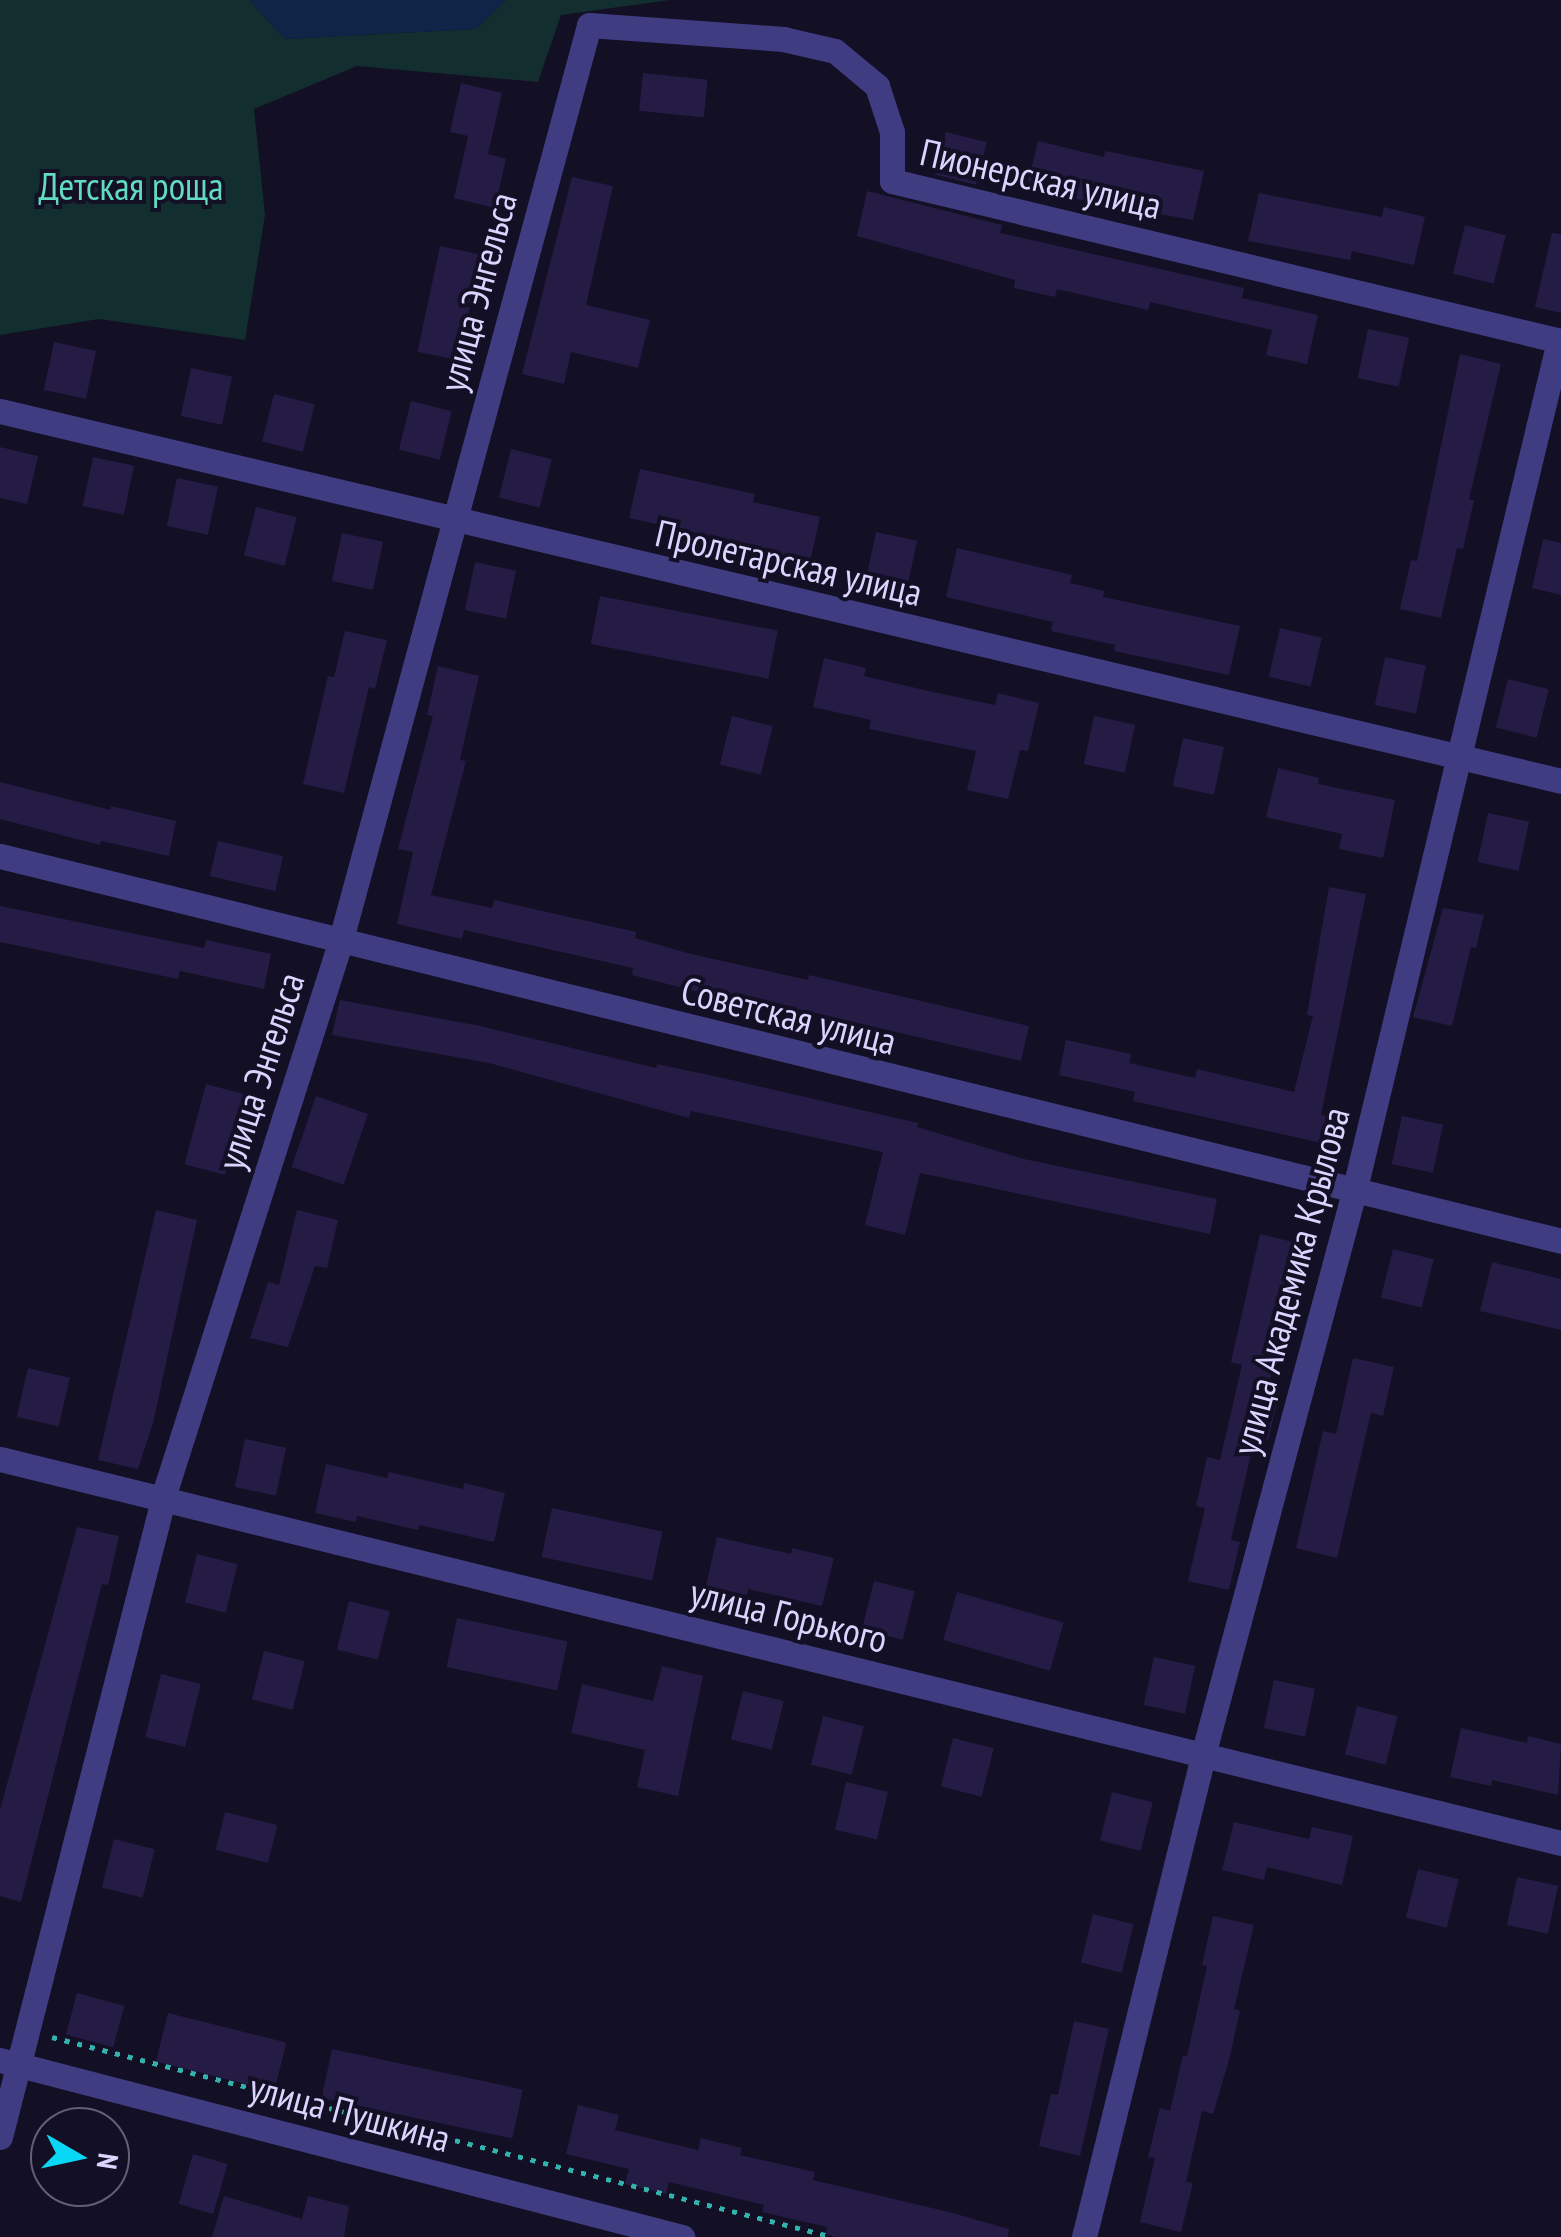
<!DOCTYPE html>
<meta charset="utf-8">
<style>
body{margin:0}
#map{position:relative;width:1561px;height:2237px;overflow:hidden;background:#130f24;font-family:"PT Sans Narrow",sans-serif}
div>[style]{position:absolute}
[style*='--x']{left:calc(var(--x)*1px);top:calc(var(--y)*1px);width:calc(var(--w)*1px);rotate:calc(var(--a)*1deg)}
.green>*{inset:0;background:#132e2e}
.water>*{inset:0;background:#102448}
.building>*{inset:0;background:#251c45;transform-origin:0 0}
.path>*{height:5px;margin-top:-2.5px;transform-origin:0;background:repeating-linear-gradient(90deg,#33b3ae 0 5px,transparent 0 13px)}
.minor>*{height:25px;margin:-12.5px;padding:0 12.5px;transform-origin:12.5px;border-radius:12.5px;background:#403c82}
.tertiary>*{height:25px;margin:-12.5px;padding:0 12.5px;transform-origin:12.5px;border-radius:12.5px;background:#403c82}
span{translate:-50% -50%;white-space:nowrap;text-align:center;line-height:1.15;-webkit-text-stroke:8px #130f24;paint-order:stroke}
.street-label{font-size:38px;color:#dad4fe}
.park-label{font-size:38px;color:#62dcc1}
.north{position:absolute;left:30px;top:2107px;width:100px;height:100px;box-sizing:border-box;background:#130f24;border:2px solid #635e7b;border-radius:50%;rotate:99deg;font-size:28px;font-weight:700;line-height:40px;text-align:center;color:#dad4fe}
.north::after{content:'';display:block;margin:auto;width:35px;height:45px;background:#08d8f6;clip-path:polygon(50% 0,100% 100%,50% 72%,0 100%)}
</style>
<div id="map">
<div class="green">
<div style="clip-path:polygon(0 0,249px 0,285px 39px,476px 29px,506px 0,670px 0,561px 15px,538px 82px,357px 66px,254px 109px,265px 215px,245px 340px,99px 319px,0 335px)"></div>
</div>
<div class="water">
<div style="clip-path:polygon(249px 0,506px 0,476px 29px,285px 39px)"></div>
</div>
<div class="building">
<div style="left:643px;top:73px;width:65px;height:38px;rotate:6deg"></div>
<div style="clip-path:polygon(461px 83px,502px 93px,488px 154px,506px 159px,495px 208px,454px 198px,468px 136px,450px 132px)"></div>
<div style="left:946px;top:132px;width:42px;height:44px;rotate:14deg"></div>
<div style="clip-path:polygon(1038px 141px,1104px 157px,1105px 151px,1204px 171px,1193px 220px,1026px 190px)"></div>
<div style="clip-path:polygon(572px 177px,613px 186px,586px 305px,650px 320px,638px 368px,571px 352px,564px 384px,522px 374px)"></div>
<div style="clip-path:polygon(867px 191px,1002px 225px,1000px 233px,1244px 288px,1242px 298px,1318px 315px,1307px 364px,1266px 355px,1272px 330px,1150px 302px,1148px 310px,1057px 289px,1055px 297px,1014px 288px,1015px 280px,857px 236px)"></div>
<div style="clip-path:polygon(1259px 193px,1382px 217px,1384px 207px,1425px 217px,1414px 265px,1352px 251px,1350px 260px,1248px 241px)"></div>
<div style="left:1465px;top:225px;width:42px;height:50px;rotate:14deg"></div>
<div style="clip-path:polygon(1552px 233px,1561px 234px,1561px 313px,1535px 307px)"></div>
<div style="left:440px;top:246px;width:42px;height:108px;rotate:12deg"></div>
<div style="left:1368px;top:329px;width:42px;height:50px;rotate:12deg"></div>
<div style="left:54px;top:342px;width:43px;height:49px;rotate:12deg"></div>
<div style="clip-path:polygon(1460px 354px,1501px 364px,1469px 499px,1474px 500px,1463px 549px,1457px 548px,1441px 618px,1400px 609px,1411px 560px,1417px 561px)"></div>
<div style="left:191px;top:368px;width:42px;height:49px;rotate:12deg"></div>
<div style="left:274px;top:394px;width:42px;height:49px;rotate:14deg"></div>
<div style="left:411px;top:401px;width:42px;height:50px;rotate:14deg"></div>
<div style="clip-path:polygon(0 447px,38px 456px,27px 504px,0 498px)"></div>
<div style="left:511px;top:449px;width:42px;height:50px;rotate:14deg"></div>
<div style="left:93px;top:457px;width:42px;height:50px;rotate:12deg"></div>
<div style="clip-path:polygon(640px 469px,755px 494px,753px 502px,820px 517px,809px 566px,768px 557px,770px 549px,629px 518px)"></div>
<div style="left:177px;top:478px;width:42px;height:49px;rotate:12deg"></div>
<div style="left:256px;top:507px;width:42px;height:50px;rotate:14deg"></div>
<div style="left:876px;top:532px;width:42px;height:50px;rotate:12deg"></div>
<div style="left:342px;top:533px;width:42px;height:49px;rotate:12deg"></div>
<div style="clip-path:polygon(1543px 539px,1561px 543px,1561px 595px,1532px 588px)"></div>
<div style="clip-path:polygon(957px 548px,1072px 575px,1070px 583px,1104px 591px,1103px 597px,1240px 626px,1229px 675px,1114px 651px,1115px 645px,1051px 631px,1053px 622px,946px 597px)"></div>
<div style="left:475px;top:562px;width:42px;height:49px;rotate:12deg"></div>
<div style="left:600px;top:596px;width:181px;height:49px;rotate:11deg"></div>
<div style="left:1280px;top:628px;width:43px;height:50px;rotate:13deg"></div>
<div style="clip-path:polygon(345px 631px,387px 640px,375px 689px,369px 687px,344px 793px,303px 784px,328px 676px,334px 677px)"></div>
<div style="left:1385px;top:657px;width:42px;height:49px;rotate:12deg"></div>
<div style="clip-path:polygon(824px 658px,866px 668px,864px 676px,933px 692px,995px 705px,998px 693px,1039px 703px,1028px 751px,1020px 750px,1008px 799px,967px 790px,976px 751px,869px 729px,871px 720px,813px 707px)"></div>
<div style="clip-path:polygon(438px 666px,479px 676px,460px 760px,466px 761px,431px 895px,492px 908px,494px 900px,636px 932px,635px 938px,691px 954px,808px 980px,809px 975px,1029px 1026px,1021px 1061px,780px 1005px,779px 1010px,714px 996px,632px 975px,633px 968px,464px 930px,462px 939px,397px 924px,413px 852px,398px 849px,433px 716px,427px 715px)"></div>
<div style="left:1508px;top:679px;width:42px;height:50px;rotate:14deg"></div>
<div style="left:732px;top:716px;width:42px;height:50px;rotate:14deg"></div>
<div style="left:1094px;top:716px;width:42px;height:49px;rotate:12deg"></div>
<div style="left:1183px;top:738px;width:42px;height:49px;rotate:12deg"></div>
<div style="clip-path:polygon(1278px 768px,1319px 778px,1318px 784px,1395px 800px,1383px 858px,1339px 849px,1342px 834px,1266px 817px)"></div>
<div style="clip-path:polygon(0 782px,110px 810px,111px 806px,176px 821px,169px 856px,101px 841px,100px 845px,0 819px)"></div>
<div style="left:1488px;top:813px;width:42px;height:50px;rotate:12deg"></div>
<div style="left:218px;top:841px;width:67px;height:36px;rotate:13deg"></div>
<div style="clip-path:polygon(1329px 887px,1366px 894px,1321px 1115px,1328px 1116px,1322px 1143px,1133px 1101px,1135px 1092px,1059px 1075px,1066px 1040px,1131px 1054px,1129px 1063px,1195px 1078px,1197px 1069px,1294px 1092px,1313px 1016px,1307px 1015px)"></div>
<div style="clip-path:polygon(0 906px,204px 948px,206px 940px,271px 954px,264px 989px,180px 971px,178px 979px,0 942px)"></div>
<div style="clip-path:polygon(1443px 908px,1484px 915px,1476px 948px,1471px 947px,1452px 1026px,1413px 1017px)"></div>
<div style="clip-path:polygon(340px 1000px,480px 1026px,656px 1068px,657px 1064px,732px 1080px,918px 1123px,917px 1127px,1024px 1159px,1217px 1199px,1210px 1234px,920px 1173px,905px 1235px,865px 1225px,883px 1152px,691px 1111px,689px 1118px,489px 1063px,332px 1035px)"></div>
<div style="left:206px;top:1084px;width:42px;height:83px;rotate:15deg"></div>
<div style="left:316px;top:1096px;width:55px;height:75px;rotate:19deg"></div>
<div style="left:1402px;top:1116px;width:42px;height:49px;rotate:12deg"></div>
<div style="clip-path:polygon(156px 1210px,197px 1220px,153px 1423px,138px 1469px,98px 1460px)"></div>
<div style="clip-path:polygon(297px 1210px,338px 1220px,327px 1268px,315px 1266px,288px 1347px,250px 1338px,268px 1282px,279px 1285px)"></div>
<div style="clip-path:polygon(1260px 1234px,1301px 1244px,1268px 1389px,1280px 1391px,1268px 1440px,1255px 1437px,1231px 1540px,1240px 1542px,1229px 1590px,1188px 1581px,1205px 1508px,1196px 1506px,1207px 1457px,1220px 1460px,1242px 1365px,1231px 1362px)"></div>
<div style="left:1393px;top:1249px;width:42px;height:50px;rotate:14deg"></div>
<div style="clip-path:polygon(1492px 1262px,1561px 1279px,1561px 1330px,1480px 1311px)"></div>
<div style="clip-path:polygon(1353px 1358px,1394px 1367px,1383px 1416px,1371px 1413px,1337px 1558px,1296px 1548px,1323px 1431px,1336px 1434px)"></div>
<div style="left:28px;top:1368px;width:43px;height:50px;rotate:13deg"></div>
<div style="left:245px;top:1439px;width:42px;height:49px;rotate:12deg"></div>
<div style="clip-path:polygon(326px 1464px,387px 1478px,389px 1472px,463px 1489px,464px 1483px,505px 1493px,494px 1542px,420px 1525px,418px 1530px,357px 1516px,356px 1522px,315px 1513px)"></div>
<div style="left:552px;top:1508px;width:113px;height:50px;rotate:12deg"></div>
<div style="clip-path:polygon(77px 1527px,119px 1536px,108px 1585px,102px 1584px,21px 1902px,0 1896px,0 1810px)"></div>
<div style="clip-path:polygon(717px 1537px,791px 1554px,792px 1548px,834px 1558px,822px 1606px,748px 1589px,747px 1595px,706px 1586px)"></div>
<div style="left:197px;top:1554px;width:42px;height:50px;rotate:14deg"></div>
<div style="left:874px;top:1581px;width:42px;height:50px;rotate:14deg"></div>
<div style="left:957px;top:1592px;width:111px;height:50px;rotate:16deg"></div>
<div style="left:349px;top:1601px;width:42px;height:50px;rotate:14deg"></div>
<div style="left:457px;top:1618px;width:113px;height:50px;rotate:12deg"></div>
<div style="left:264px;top:1651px;width:42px;height:50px;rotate:14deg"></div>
<div style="left:1154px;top:1657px;width:42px;height:49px;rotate:12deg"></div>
<div style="clip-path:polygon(662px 1666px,703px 1676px,678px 1796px,637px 1787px,645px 1750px,571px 1733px,582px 1684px,653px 1701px)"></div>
<div style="left:161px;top:1674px;width:41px;height:65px;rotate:14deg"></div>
<div style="left:1274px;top:1680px;width:42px;height:49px;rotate:12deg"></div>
<div style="left:743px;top:1691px;width:42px;height:50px;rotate:14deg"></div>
<div style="left:1357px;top:1706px;width:42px;height:50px;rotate:14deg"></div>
<div style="left:823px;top:1716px;width:42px;height:50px;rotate:14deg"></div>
<div style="clip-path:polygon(1461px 1728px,1527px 1743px,1528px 1736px,1561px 1744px,1558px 1795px,1492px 1780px,1491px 1786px,1450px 1777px)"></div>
<div style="left:953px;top:1738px;width:42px;height:50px;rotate:14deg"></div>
<div style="left:846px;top:1782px;width:43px;height:49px;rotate:13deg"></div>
<div style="left:1112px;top:1792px;width:42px;height:50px;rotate:14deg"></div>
<div style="left:225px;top:1812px;width:54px;height:39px;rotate:14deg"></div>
<div style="clip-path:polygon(1234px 1822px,1309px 1839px,1312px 1827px,1353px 1836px,1342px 1885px,1267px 1867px,1264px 1880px,1222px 1870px)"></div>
<div style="left:114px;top:1839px;width:42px;height:50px;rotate:14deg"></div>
<div style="left:1418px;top:1869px;width:42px;height:50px;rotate:14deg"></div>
<div style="left:1517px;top:1877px;width:42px;height:49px;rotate:12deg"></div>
<div style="left:1093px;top:1914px;width:42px;height:50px;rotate:14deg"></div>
<div style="clip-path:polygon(1213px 1916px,1254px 1925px,1234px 2009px,1240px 2011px,1229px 2060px,1213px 2114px,1202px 2111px,1186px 2182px,1193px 2183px,1181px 2232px,1140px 2222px,1155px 2158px,1148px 2157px,1160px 2108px,1170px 2111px,1183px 2055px,1187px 2056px,1207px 1966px,1202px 1965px)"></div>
<div style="left:77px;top:1993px;width:49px;height:43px;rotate:15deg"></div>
<div style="left:168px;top:2013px;width:122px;height:50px;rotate:14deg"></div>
<div style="clip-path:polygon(1074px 2021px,1109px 2029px,1080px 2156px,1039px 2146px,1051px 2094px,1058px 2095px)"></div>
<div style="left:332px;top:2049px;width:195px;height:50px;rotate:12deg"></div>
<div style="clip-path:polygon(578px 2105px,619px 2115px,615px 2130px,698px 2150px,701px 2138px,742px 2148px,740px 2155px,815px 2172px,813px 2180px,949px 2212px,1009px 2229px,1008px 2237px,837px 2237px,826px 2234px,827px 2227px,762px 2212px,764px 2205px,669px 2182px,666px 2194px,625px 2184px,629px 2169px,566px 2154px)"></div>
<div style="left:193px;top:2154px;width:36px;height:52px;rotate:16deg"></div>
<div style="clip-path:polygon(224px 2196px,302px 2219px,308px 2196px,349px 2206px,344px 2237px,212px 2237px)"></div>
</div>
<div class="path">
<div style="--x:52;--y:2037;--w:806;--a:14.36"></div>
</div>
<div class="minor">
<div style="--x:0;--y:411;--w:1604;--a:13.33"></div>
<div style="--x:0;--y:2060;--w:705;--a:14.55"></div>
<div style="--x:0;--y:2137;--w:670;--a:-75.65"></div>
<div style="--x:166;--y:1488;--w:572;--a:-72.29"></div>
<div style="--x:340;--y:943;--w:951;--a:-74.82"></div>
<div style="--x:589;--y:25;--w:195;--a:4.1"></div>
<div style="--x:783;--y:39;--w:53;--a:13"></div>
<div style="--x:835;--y:51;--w:55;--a:39.8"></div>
<div style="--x:877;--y:86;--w:48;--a:71.9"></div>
<div style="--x:892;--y:132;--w:49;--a:90"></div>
<div style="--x:892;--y:181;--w:688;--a:13.45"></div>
<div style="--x:1084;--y:2237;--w:496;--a:-76.1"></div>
<div style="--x:1203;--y:1755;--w:583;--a:-74.99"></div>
<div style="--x:1354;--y:1192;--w:875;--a:-76.46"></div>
</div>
<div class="tertiary">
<div style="--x:0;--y:856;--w:1608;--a:13.85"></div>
<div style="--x:0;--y:1459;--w:1608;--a:13.82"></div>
</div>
<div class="street-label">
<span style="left:1041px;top:178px;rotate:13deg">Пионерская улица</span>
<span style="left:477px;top:292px;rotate:-75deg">улица Энгельса</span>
<span style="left:789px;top:562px;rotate:13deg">Пролетарская улица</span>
<span style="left:789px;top:1015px;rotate:14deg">Советская улица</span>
<span style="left:260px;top:1071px;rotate:-72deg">улица Энгельса</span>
<span style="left:1290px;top:1281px;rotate:-75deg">улица Академика Крылова</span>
<span style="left:789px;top:1615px;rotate:14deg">улица Горького</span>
<span style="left:350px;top:2112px;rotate:15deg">улица Пушкина</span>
</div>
<div class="park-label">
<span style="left:131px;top:186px">Детская роща</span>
</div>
<div class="north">N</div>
</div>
